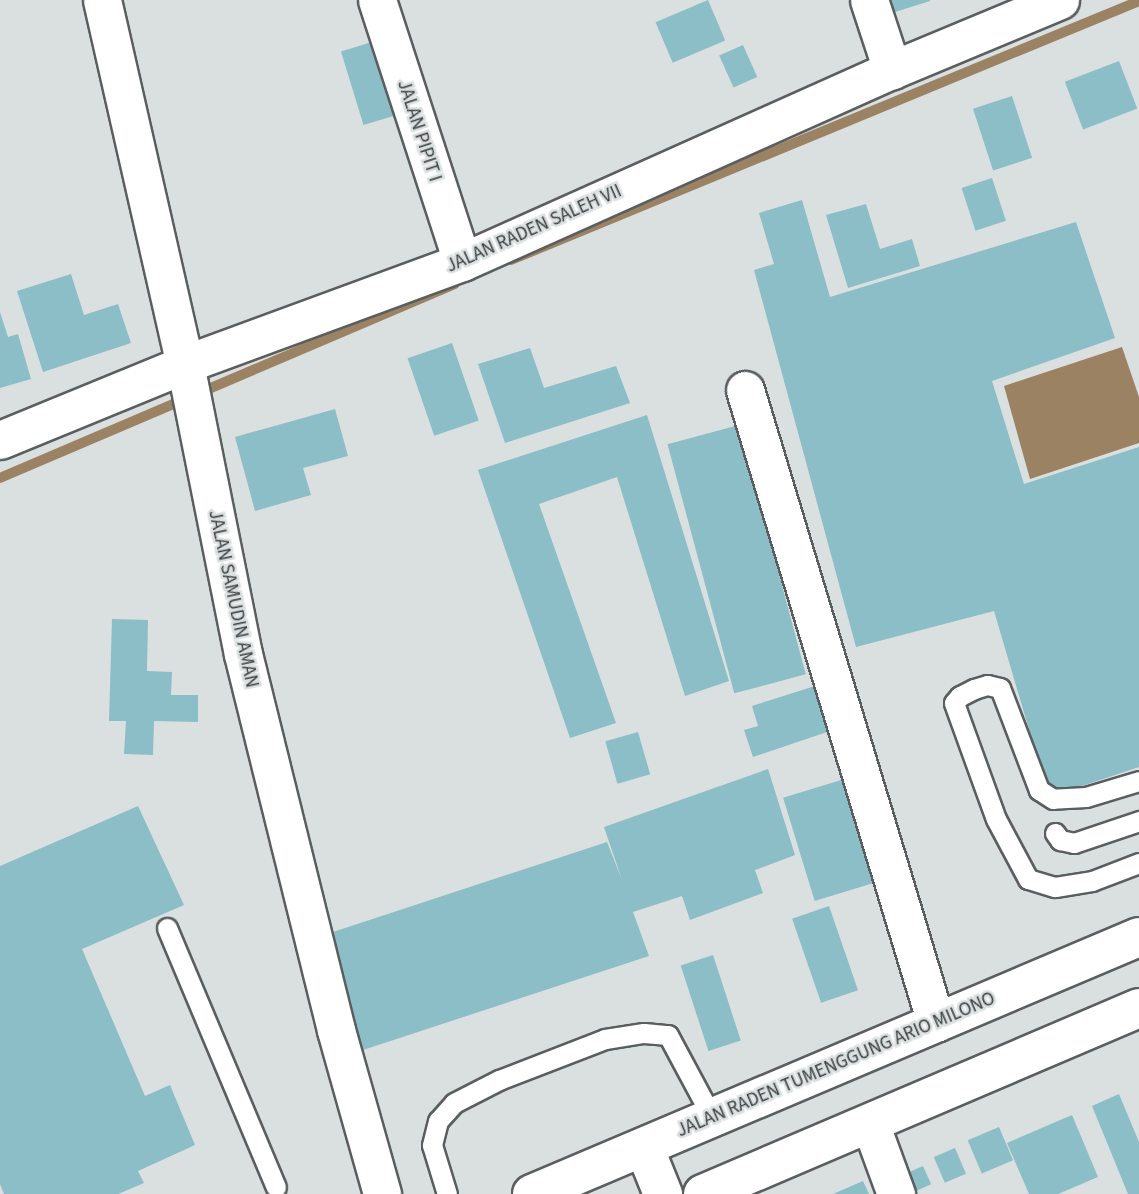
<!DOCTYPE html>
<style>
body{margin:0}
#map{position:relative;width:1139px;height:1194px;overflow:hidden;background:#dadfe0;font-family:"Source Sans 3",sans-serif}
div>[style]{position:absolute}
[style*='--x']{left:calc(var(--x)*1px);top:calc(var(--y)*1px);width:calc(var(--w)*1px);rotate:calc(var(--a)*1deg)}
.water>*{inset:0;background:#9b8263}
.stream>*{height:10px;margin:-5px;padding:0 5px;transform-origin:5px;border-radius:5px;background:#9b8263}
.building>*{inset:0;background:#8bbec6;transform-origin:0 0}
.roads{filter:drop-shadow(2px 0 #5a5e5f) drop-shadow(-2px 0 #5a5e5f) drop-shadow(0 2px #5a5e5f) drop-shadow(0 -2px #5a5e5f)}
.service>*{height:19px;margin:-9.5px;padding:0 9.5px;transform-origin:9.5px;border-radius:9.5px;background:#fff}
.minor>*{height:37px;margin:-18.5px;padding:0 18.5px;transform-origin:18.5px;border-radius:18.5px;background:#fff}
.trunk>*{height:38px;margin:-19px;padding:0 19px;transform-origin:19px;border-radius:19px;background:#fff}
span{translate:-50% -50%;white-space:nowrap;text-align:center;line-height:1.15;-webkit-text-stroke:5px #dadfe0;paint-order:stroke}
.street-label{font-size:19px;color:#3b3d3e}
</style>
<div id="map">
<div class="water">
<div style="clip-path:polygon(1122px 347px,1139px 397px,1139px 443px,1030px 479px,1004px 386px)"></div>
</div>
<div class="stream">
<div style="--x:511;--y:260;--w:679;--a:-22.41"></div>
<div style="--x:0;--y:478;--w:494;--a:-23.1"></div>
</div>
<div class="building">
<div style="left:708px;top:0;width:44px;height:57px;rotate:67deg"></div>
<div style="clip-path:polygon(891px 0,930px 0,930px 1px,895px 12px)"></div>
<div style="left:385px;top:38px;width:77px;height:46px;rotate:73deg"></div>
<div style="left:743px;top:45px;width:35px;height:26px;rotate:66deg"></div>
<div style="left:1119px;top:61px;width:51px;height:58px;rotate:69deg"></div>
<div style="left:1012px;top:96px;width:65px;height:41px;rotate:72deg"></div>
<div style="left:992px;top:178px;width:45px;height:32px;rotate:72deg"></div>
<div style="clip-path:polygon(802px 200px,830px 297px,1076px 222px,1115px 338px,992px 381px,1024px 484px,1139px 447px,1139px 767px,1049px 797px,994px 611px,856px 647px,754px 270px,774px 264px,759px 213px)"></div>
<div style="clip-path:polygon(866px 204px,880px 249px,912px 239px,920px 266px,848px 288px,826px 215px)"></div>
<div style="clip-path:polygon(71px 274px,84px 315px,118px 304px,131px 343px,43px 372px,17px 291px)"></div>
<div style="clip-path:polygon(0 312px,8px 337px,18px 334px,31px 379px,0 388px)"></div>
<div style="left:452px;top:343px;width:82px;height:47px;rotate:71deg"></div>
<div style="clip-path:polygon(530px 348px,544px 388px,616px 366px,630px 403px,505px 443px,478px 364px)"></div>
<div style="clip-path:polygon(335px 409px,348px 456px,303px 468px,311px 495px,255px 511px,235px 437px)"></div>
<div style="clip-path:polygon(647px 415px,729px 681px,685px 696px,617px 477px,539px 504px,616px 723px,570px 738px,478px 470px)"></div>
<div style="left:739px;top:425px;width:258px;height:74px;rotate:75deg"></div>
<div style="clip-path:polygon(112px 619px,148px 620px,147px 671px,172px 672px,171px 695px,198px 695px,198px 722px,154px 721px,153px 755px,124px 754px,126px 721px,109px 721px)"></div>
<div style="clip-path:polygon(815px 686px,830px 731px,753px 757px,744px 730px,758px 726px,752px 706px)"></div>
<div style="left:638px;top:732px;width:44px;height:34px;rotate:74deg"></div>
<div style="clip-path:polygon(768px 769px,795px 855px,755px 870px,763px 893px,690px 920px,682px 896px,633px 912px,649px 956px,360px 1051px,330px 933px,607px 842px,622px 880px,604px 827px)"></div>
<div style="left:851px;top:777px;width:108px;height:71px;rotate:73deg"></div>
<div style="clip-path:polygon(138px 806px,184px 905px,82px 949px,145px 1096px,170px 1085px,195px 1145px,138px 1171px,144px 1183px,118px 1194px,4px 1194px,0 1184px,0 866px)"></div>
<div style="left:829px;top:906px;width:89px;height:39px;rotate:71deg"></div>
<div style="left:713px;top:955px;width:90px;height:34px;rotate:72deg"></div>
<div style="clip-path:polygon(1119px 1094px,1139px 1142px,1139px 1194px,1128px 1194px,1092px 1106px)"></div>
<div style="clip-path:polygon(1072px 1115px,1098px 1177px,1058px 1194px,1029px 1194px,1007px 1143px)"></div>
<div style="left:999px;top:1127px;width:36px;height:34px;rotate:67deg"></div>
<div style="left:955px;top:1148px;width:28px;height:23px;rotate:67deg"></div>
<div style="left:923px;top:1166px;width:20px;height:18px;rotate:66deg"></div>
<div style="clip-path:polygon(863px 1181px,869px 1194px,833px 1194px)"></div>
</div>
<div class="roads">
<div class="service">
<div style="--x:1139;--y:781;--w:55;--a:163.2"></div>
<div style="--x:1086;--y:797;--w:33;--a:177"></div>
<div style="--x:1053;--y:799;--w:17;--a:-147"></div>
<div style="--x:1039;--y:790;--w:109;--a:-110.9"></div>
<div style="--x:1000;--y:688;--w:13;--a:-167"></div>
<div style="--x:987;--y:685;--w:14;--a:163"></div>
<div style="--x:974;--y:689;--w:16;--a:153"></div>
<div style="--x:960;--y:696;--w:9;--a:131"></div>
<div style="--x:954;--y:703;--w:123;--a:70.1"></div>
<div style="--x:996;--y:819;--w:68;--a:61.9"></div>
<div style="--x:1028;--y:879;--w:28;--a:17"></div>
<div style="--x:1055;--y:887;--w:37;--a:-9"></div>
<div style="--x:1092;--y:881;--w:50;--a:-21"></div>
<div style="--x:1055;--y:833;--w:9;--a:54"></div>
<div style="--x:1060;--y:840;--w:14;--a:12"></div>
<div style="--x:1074;--y:843;--w:69;--a:-18.7"></div>
<div style="--x:167;--y:928;--w:281;--a:67.2"></div>
<div style="--x:447;--y:1194;--w:51;--a:-107"></div>
<div style="--x:432;--y:1145;--w:25;--a:-76"></div>
<div style="--x:438;--y:1121;--w:24;--a:-48"></div>
<div style="--x:454;--y:1103;--w:51;--a:-27.1"></div>
<div style="--x:499;--y:1080;--w:114;--a:-21.1"></div>
<div style="--x:605;--y:1039;--w:39;--a:-9"></div>
<div style="--x:644;--y:1033;--w:24;--a:5"></div>
<div style="--x:668;--y:1035;--w:93;--a:61.8"></div>
</div>
<div class="minor">
<div style="--x:102;--y:0;--w:373;--a:77.2"></div>
<div style="--x:185;--y:364;--w:296;--a:78.7"></div>
<div style="--x:243;--y:654;--w:387;--a:76.1"></div>
<div style="--x:336;--y:1030;--w:170;--a:74.3"></div>
<div style="--x:377;--y:0;--w:275;--a:72"></div>
<div style="--x:869;--y:0;--w:74;--a:71.8"></div>
<div style="--x:745;--y:390;--w:661;--a:73.21"></div>
<div style="--x:0;--y:440;--w:200;--a:-22.3"></div>
<div style="--x:185;--y:364;--w:295;--a:-20.2"></div>
<div style="--x:462;--y:262;--w:471;--a:-24.1"></div>
<div style="--x:892;--y:70;--w:182;--a:-22.6"></div>
<div style="--x:870;--y:1123;--w:76;--a:69.9"></div>
</div>
<div class="trunk">
<div style="--x:644;--y:1147;--w:51;--a:68"></div>
<div style="--x:532;--y:1194;--w:659;--a:-22.95"></div>
<div style="--x:703;--y:1194;--w:474;--a:-23.1"></div>
</div>
</div>
<div class="street-label">
<span style="left:419px;top:131px;rotate:72deg">JALAN PIPIT I</span>
<span style="left:534px;top:229px;rotate:-24deg">JALAN RADEN SALEH VII</span>
<span style="left:233px;top:599px;rotate:78deg">JALAN SAMUDIN AMAN</span>
<span style="left:836px;top:1065px;rotate:-23deg">JALAN RADEN TUMENGGUNG ARIO MILONO</span>
</div>
</div>
